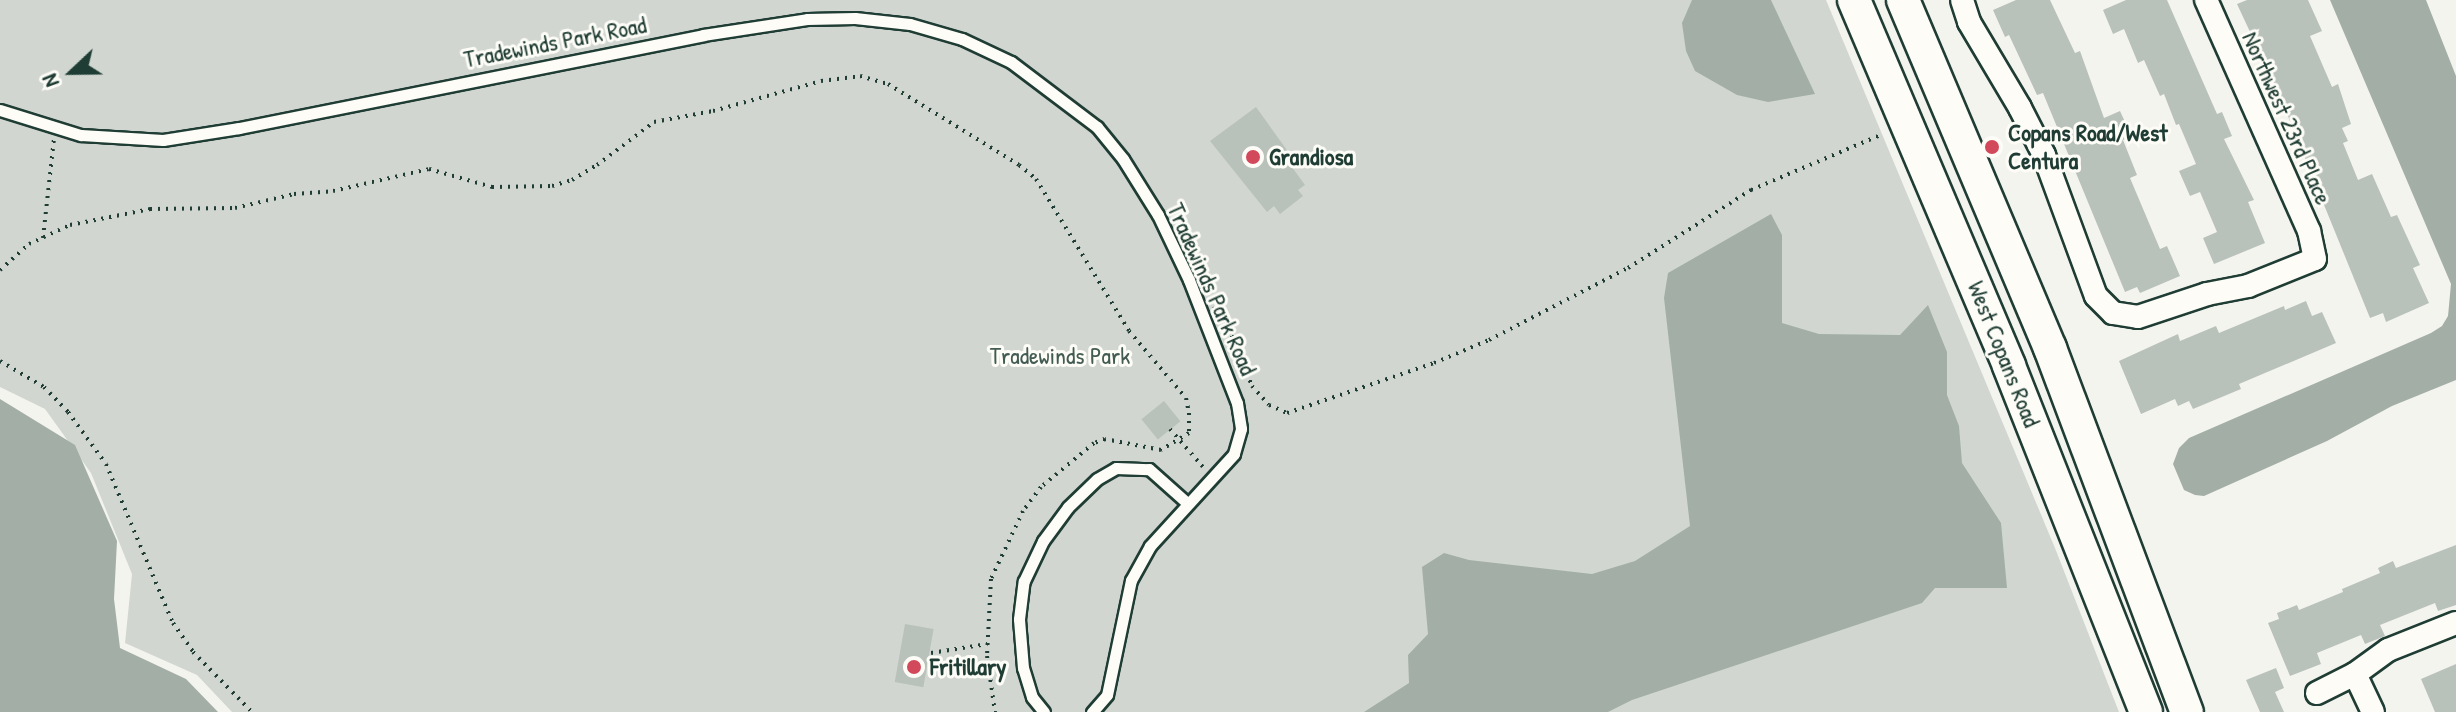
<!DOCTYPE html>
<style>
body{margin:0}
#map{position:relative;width:2456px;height:712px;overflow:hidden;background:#f4f4ef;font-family:"Patrick Hand",sans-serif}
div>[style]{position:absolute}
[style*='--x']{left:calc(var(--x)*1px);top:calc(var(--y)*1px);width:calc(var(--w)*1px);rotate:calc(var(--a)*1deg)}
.green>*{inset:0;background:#d1d6d1}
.water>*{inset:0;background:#a3aea7}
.building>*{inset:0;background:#b9c1bb;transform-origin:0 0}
.path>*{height:4px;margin-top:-2px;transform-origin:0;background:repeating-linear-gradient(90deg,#1f3d34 0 2px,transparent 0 8px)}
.roads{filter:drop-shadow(2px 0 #1f3d34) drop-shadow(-2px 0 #1f3d34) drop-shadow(0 2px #1f3d34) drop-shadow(0 -2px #1f3d34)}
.lane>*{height:11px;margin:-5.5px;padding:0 5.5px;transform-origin:5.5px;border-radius:5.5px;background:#fdfcf7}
.street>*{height:22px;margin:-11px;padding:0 11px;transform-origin:11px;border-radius:11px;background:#fdfcf7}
.secondary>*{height:32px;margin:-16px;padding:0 16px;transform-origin:16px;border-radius:16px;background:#fdfcf7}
.dots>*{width:22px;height:22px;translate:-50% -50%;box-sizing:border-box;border:4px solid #fdfcf7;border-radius:50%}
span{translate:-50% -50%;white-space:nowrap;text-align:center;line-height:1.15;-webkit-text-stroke:6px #fdfcf7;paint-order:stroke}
.street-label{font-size:24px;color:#1f3d34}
.poi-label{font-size:24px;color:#1f3d34;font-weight:700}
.left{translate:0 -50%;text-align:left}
.park-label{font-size:24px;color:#435c53}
.north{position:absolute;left:32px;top:32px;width:80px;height:80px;-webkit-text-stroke:6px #fdfcf7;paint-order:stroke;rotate:248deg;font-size:22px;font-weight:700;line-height:32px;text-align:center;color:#1f3d34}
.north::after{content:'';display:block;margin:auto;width:28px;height:36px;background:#1f3d34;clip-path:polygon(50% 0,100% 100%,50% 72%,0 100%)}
</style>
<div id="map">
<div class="green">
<div style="clip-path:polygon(0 0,1826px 0,2055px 548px,2119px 712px,232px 712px,197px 675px,125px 643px,132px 574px,91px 473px,45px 409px,0 387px)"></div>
</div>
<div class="water">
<div style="clip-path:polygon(1692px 0,1771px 0,1815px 94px,1768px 102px,1737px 95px,1695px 71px,1686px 51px,1682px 23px)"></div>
<div style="clip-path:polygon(2330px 0,2426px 0,2456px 76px,2456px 380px,2392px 406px,2327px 441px,2204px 496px,2195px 495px,2184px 490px,2173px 464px,2179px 448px,2189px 438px,2431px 333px,2442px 326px,2448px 316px,2451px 284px)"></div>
<div style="clip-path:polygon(1771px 214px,1782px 235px,1782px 323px,1819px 334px,1900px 335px,1928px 305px,1947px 352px,1947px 395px,1959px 426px,1962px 463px,2001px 523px,2007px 588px,1935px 588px,1922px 603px,1632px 700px,1608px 712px,1364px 712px,1409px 683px,1408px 655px,1428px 634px,1422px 567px,1444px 553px,1469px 560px,1592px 574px,1635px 561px,1690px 526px,1664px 298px,1668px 273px)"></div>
<div style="clip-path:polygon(0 399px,75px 445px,117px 541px,114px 599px,120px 648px,186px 679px,218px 712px,0 712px)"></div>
</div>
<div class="building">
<div style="clip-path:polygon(2016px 0,2050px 0,2075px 53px,2080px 51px,2104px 118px,2120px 111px,2132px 137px,2123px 140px,2137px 175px,2130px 178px,2160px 249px,2167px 246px,2180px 276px,2140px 293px,2137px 287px,2125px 292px,2043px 93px,2037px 95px,2009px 35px,2005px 37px,1993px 10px)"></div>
<div style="clip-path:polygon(2126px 0,2167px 0,2217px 114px,2222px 112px,2232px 136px,2224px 139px,2254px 200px,2248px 202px,2265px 243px,2214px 264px,2203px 238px,2217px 232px,2200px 192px,2190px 196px,2179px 171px,2196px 164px,2179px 124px,2176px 125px,2164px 94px,2160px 96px,2144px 60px,2138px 63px,2124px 29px,2113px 34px,2103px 10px)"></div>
<div style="clip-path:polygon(2247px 0,2308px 0,2322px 31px,2310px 36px,2332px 87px,2338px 84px,2351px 124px,2342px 128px,2348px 141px,2343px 143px,2358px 180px,2372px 174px,2391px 217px,2397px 215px,2420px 265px,2413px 268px,2429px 303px,2386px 322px,2383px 313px,2370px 318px,2279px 94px,2237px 4px)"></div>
<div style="clip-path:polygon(1256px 107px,1289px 153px,1284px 156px,1305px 185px,1298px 190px,1303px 196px,1280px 214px,1274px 206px,1267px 212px,1210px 141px)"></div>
<div style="clip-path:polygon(2306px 301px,2312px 316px,2322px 312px,2336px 343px,2239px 384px,2241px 389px,2193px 409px,2189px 401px,2178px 406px,2175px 399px,2141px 414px,2119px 361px,2178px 334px,2180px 341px,2216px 326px,2219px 333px,2284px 306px,2285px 310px)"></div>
<div style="left:1164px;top:401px;width:26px;height:29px;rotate:51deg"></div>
<div style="clip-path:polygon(2456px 545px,2456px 605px,2438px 611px,2435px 603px,2380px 625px,2385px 636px,2365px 644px,2361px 635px,2317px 653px,2321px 664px,2290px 676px,2268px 623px,2279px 619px,2277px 613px,2297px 605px,2299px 610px,2343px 592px,2342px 589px,2380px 573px,2378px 568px,2393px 561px,2396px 568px)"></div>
<div style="left:905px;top:624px;width:29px;height:59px;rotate:10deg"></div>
<div style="clip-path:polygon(2456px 664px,2456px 712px,2435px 712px,2421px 679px)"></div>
<div style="clip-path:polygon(2276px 668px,2284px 688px,2275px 692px,2284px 712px,2260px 712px,2246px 680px)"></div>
</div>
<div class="path">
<div style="--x:43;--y:238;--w:100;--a:-83.7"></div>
<div style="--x:0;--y:270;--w:39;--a:-42"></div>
<div style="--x:29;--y:244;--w:45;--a:-24.9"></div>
<div style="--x:70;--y:225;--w:82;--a:-11.3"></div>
<div style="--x:150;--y:209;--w:85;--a:-0.7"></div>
<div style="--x:235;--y:208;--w:61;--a:-13.3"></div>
<div style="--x:294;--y:194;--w:39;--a:-4"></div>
<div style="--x:333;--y:191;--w:98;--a:-12.9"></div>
<div style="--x:429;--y:169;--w:66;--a:15.9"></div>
<div style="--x:492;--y:187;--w:60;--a:-1"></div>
<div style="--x:552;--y:186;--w:21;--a:-17"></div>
<div style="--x:572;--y:180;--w:29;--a:-31"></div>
<div style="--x:597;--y:165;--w:71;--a:-37"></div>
<div style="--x:654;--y:122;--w:60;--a:-10.6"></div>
<div style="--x:713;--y:111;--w:112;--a:-15.5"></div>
<div style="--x:821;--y:81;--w:39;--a:-7"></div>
<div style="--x:860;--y:76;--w:29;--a:16"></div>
<div style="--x:888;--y:84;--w:154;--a:31.7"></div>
<div style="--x:1019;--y:165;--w:22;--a:39"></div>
<div style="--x:1036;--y:179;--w:178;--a:58.5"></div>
<div style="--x:1129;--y:331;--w:88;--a:49.6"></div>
<div style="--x:1186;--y:398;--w:15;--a:79"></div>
<div style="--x:1189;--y:413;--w:20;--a:90"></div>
<div style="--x:1189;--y:433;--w:33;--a:149"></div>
<div style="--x:1161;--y:450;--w:57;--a:-168.9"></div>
<div style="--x:1105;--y:439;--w:12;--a:160"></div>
<div style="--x:1094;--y:443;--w:69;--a:140.3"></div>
<div style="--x:1041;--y:487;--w:30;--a:127"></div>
<div style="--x:1023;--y:511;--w:75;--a:115.2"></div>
<div style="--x:991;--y:579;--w:77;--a:93"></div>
<div style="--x:987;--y:656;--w:57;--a:81.9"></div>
<div style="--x:1213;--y:309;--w:8;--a:-23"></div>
<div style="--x:1220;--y:306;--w:86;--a:68.2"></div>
<div style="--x:1252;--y:386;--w:25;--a:48"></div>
<div style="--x:1269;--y:405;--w:20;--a:24"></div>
<div style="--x:1287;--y:413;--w:155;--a:-18.8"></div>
<div style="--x:1434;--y:363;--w:60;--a:-22.7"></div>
<div style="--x:1489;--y:340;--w:157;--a:-27.4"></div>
<div style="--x:1628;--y:268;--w:146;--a:-32.4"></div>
<div style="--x:1751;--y:190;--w:143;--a:-23"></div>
<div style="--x:0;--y:361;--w:51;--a:30.6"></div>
<div style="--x:44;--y:387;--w:35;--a:46"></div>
<div style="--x:68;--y:412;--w:64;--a:53.8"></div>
<div style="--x:106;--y:464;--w:173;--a:67.2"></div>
<div style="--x:173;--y:623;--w:35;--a:55"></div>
<div style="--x:193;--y:652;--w:84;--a:45.5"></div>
<div style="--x:1170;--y:429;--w:50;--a:49"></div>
<div style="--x:931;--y:653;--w:57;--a:-9.1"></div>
</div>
<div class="roads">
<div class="lane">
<div style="--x:0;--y:110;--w:85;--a:17.2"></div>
<div style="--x:81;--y:135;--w:82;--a:3.5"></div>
<div style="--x:163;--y:140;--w:77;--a:-9"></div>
<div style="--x:239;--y:128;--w:473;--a:-11.3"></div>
<div style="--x:703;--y:35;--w:105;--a:-8.7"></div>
<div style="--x:807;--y:19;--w:48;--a:-1.2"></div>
<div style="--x:855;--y:18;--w:55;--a:6.2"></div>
<div style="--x:910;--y:24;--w:54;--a:16.1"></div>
<div style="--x:962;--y:39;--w:54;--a:25.1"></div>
<div style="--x:1011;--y:62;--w:108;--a:37.1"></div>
<div style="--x:1097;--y:127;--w:41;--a:50.9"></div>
<div style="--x:1123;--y:159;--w:66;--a:58"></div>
<div style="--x:1158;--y:215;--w:72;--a:64.5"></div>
<div style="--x:1189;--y:280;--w:132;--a:68.7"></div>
<div style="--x:1237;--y:403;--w:26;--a:81"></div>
<div style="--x:1241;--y:429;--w:26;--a:106"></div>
<div style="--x:1234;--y:454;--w:125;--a:132.4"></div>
<div style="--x:1150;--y:546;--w:39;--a:119"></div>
<div style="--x:1131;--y:580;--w:117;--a:101.8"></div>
<div style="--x:1107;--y:695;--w:23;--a:131"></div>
<div style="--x:1044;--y:712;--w:19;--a:-129"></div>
<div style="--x:1032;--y:697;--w:30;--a:-107"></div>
<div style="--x:1023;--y:668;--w:49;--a:-94.7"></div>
<div style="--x:1019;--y:619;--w:38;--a:-83"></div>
<div style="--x:1024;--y:581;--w:44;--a:-64.6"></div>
<div style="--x:1043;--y:541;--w:42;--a:-53.7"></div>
<div style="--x:1068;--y:507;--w:40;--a:-44"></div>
<div style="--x:1097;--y:479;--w:22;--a:-30"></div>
<div style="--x:1116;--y:468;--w:33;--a:2"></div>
<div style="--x:1149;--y:469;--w:50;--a:41.7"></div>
</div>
<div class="street">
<div style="--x:1962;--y:0;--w:23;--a:72"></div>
<div style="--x:1969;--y:22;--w:100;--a:59.3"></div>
<div style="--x:2020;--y:108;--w:53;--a:62.9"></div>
<div style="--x:2044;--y:155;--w:150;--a:69.8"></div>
<div style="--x:2096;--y:296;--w:24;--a:45"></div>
<div style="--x:2113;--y:313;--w:25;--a:9"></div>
<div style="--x:2138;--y:317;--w:73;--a:-18.4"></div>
<div style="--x:2207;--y:294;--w:42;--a:-11"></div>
<div style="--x:2248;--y:286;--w:72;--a:-21.9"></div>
<div style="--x:2315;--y:259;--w:29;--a:-102"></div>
<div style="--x:2309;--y:231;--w:253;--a:-114"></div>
<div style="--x:2355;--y:674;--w:42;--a:64.7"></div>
<div style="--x:2317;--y:693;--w:42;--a:-26.6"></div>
<div style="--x:2355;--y:674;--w:41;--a:-36"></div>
<div style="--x:2388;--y:650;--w:73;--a:-21.7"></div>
</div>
<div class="secondary">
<div style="--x:1854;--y:0;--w:397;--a:67"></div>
<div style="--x:2009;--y:366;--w:372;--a:68.4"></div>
<div style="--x:1903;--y:0;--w:378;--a:67.1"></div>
<div style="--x:2050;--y:348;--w:389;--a:69.4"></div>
</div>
</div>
<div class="dots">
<div style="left:1992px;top:147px;background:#d1495b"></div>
<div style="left:1253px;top:157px;background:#d1495b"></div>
<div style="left:914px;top:667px;background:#d1495b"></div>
</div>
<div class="street-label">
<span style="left:555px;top:42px;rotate:-11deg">Tradewinds Park Road</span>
<span style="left:2287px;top:118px;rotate:66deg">Northwest 23rd Place</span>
<span style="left:1212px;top:289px;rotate:66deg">Tradewinds Park Road</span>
<span style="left:2004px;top:354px;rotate:68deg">West Copans Road</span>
</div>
<div class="poi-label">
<span class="left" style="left:2008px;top:147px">Copans Road/West<br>Centura</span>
<span class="left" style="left:1269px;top:157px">Grandiosa</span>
<span class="left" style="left:930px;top:667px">Fritillary</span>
</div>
<div class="park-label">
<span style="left:1060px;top:356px">Tradewinds Park</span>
</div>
<div class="north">N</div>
</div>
